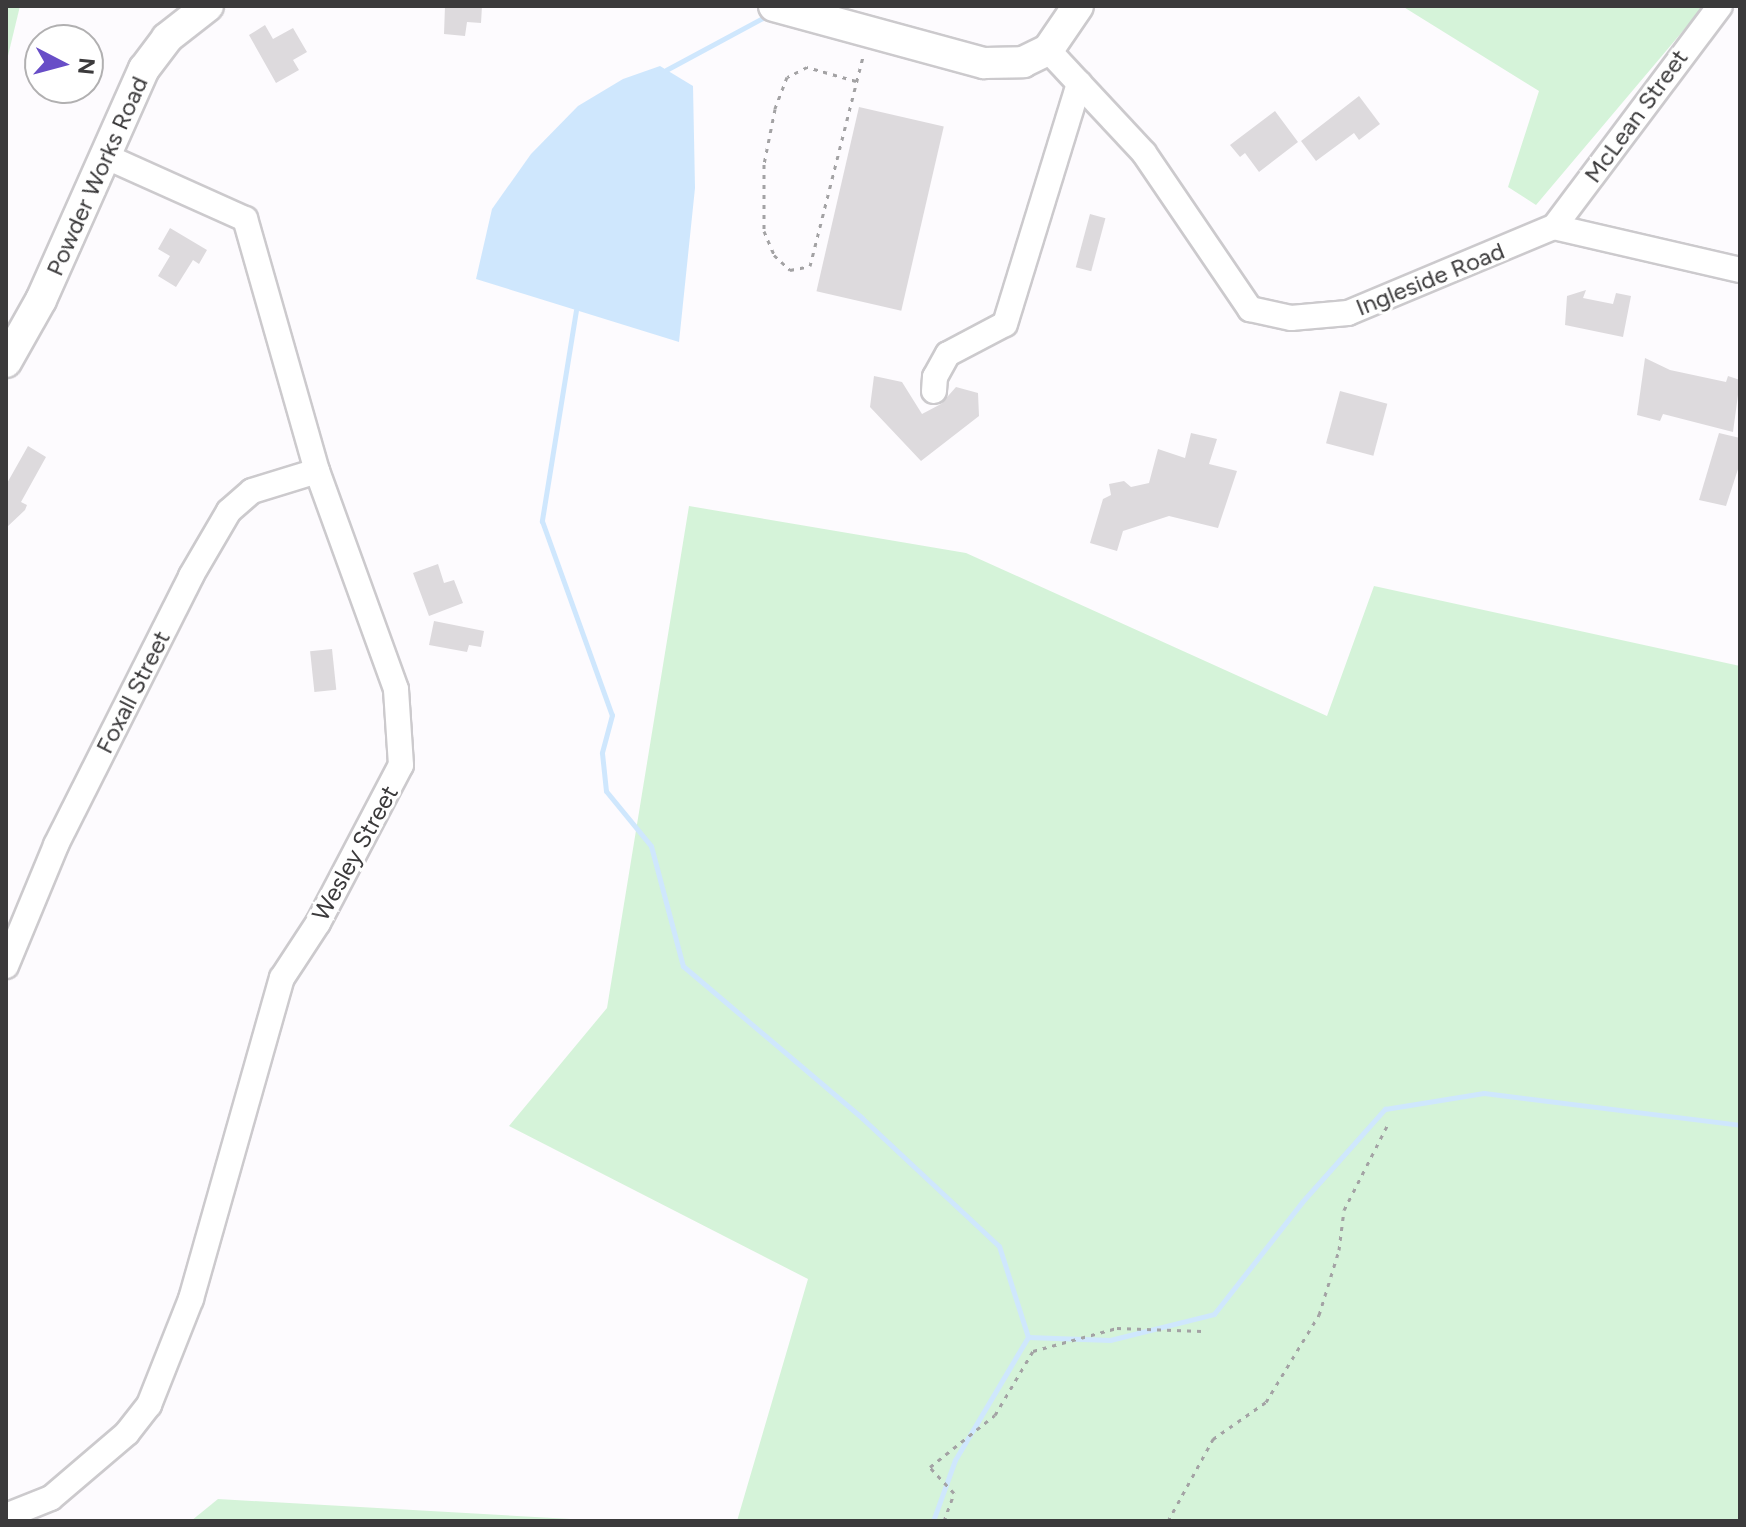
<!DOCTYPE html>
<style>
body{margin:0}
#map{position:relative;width:1746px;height:1527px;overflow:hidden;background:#fdfbfe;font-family:Figtree,sans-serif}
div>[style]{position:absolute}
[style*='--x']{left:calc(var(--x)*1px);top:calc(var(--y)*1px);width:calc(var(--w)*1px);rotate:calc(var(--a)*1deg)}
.green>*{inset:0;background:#d5f3d9}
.water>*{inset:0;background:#cfe7fd}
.stream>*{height:5px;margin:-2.5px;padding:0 2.5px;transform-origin:2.5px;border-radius:2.5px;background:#cfe7fd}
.building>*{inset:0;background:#dddadd;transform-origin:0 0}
.path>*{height:3px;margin-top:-1.5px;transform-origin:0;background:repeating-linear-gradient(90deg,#a3a2a4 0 4px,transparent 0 10px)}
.roads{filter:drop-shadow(2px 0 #cccacd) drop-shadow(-2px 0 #cccacd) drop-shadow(0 2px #cccacd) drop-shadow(0 -2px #cccacd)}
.minor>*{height:24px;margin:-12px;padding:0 12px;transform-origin:12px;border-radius:12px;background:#fff}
.major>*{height:30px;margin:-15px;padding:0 15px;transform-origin:15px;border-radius:15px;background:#fff}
span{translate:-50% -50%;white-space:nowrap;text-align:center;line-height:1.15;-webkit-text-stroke:6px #fff;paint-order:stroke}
.street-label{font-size:24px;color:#3b3a3b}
.frame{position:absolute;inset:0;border:8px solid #3b3a3b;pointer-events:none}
.north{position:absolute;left:24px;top:24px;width:80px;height:80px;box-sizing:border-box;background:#fff;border:2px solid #b1b0b1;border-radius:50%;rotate:96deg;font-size:22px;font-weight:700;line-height:32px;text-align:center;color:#3b3a3b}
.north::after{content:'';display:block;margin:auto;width:28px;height:36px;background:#684ec7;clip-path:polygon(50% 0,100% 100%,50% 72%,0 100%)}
</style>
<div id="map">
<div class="green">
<div style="clip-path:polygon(6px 6px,20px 6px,6px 64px)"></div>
<div style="clip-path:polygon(1402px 6px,1704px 6px,1536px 205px,1508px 187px,1539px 91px)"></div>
<div style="clip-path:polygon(689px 506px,966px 553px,1327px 716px,1374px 586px,1740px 666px,1740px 1521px,737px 1521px,808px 1279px,509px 1126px,607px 1008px)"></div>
<div style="clip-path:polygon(218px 1499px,571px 1519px,591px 1521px,191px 1521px)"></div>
</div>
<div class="water">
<div style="clip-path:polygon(660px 66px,693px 86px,695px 188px,679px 342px,476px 279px,492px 209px,531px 154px,578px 106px,623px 79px)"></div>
</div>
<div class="stream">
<div style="--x:666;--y:70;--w:116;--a:-28.3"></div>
<div style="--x:576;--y:310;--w:214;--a:99.2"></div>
<div style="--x:542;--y:521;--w:206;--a:70.2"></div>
<div style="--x:612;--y:715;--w:39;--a:105"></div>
<div style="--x:602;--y:753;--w:38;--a:84"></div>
<div style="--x:606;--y:791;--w:71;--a:50.7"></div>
<div style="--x:651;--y:846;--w:124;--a:75.1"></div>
<div style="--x:683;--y:966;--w:235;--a:40.3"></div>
<div style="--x:862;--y:1118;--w:187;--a:43.1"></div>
<div style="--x:999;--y:1246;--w:96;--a:72.3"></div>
<div style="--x:1028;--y:1337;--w:82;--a:2.1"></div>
<div style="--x:1110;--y:1340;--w:107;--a:-14"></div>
<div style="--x:1214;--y:1314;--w:142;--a:-51.8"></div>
<div style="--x:1302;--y:1202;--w:125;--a:-48.3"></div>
<div style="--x:1385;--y:1109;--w:100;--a:-9.2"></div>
<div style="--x:1484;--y:1093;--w:258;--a:7.1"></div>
<div style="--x:933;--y:1521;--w:65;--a:-70.2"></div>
<div style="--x:955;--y:1460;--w:143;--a:-59.3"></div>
</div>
<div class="building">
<div style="clip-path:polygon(445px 6px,482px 6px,481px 23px,467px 22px,465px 36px,444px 34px)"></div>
<div style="clip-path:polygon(265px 25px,273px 39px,293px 28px,307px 52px,293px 60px,299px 70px,276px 83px,249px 35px)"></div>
<div style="clip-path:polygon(1359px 96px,1380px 124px,1359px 140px,1354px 133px,1316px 161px,1301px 141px)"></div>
<div style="left:859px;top:107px;width:87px;height:189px;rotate:13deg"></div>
<div style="clip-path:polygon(1275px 111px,1298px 142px,1259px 172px,1245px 153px,1240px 157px,1230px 145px)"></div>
<div style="left:1090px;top:214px;width:16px;height:55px;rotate:15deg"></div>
<div style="clip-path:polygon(170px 228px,207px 250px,199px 264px,193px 260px,176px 287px,158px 276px,170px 256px,158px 249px)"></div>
<div style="clip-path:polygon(1586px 290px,1583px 298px,1613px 304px,1616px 293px,1631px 296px,1623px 337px,1565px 325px,1567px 296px)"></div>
<div style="clip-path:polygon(1645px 358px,1670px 370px,1726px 382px,1728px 376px,1740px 380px,1733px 432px,1663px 414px,1660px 421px,1637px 415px)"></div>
<div style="clip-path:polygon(874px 376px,902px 382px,922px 414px,941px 404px,956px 387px,978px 393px,979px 416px,921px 461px,870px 407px)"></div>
<div style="left:1340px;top:391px;width:49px;height:54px;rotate:15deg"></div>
<div style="clip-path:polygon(1191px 433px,1217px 439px,1209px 464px,1237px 471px,1218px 528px,1169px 516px,1123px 531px,1117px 551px,1090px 543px,1103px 499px,1111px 495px,1109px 484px,1124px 481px,1131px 487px,1149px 483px,1158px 449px,1185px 458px)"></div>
<div style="clip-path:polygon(1719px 433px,1740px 438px,1740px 463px,1726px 506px,1699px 500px)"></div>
<div style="clip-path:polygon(28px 446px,46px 457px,21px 502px,27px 505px,25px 510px,6px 528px,6px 485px)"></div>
<div style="clip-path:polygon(438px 564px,444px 583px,454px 580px,463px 603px,429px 616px,413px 573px)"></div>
<div style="clip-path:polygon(434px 621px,484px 631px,481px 647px,469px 645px,467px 652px,429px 645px)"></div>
<div style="left:332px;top:649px;width:41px;height:22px;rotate:84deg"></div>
</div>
<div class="path">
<div style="--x:856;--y:81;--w:51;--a:-164.1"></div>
<div style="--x:807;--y:67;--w:22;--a:153"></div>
<div style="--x:787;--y:77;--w:34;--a:111"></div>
<div style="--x:775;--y:109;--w:56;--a:101.3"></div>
<div style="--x:764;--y:164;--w:67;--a:90"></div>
<div style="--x:764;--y:231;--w:26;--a:67"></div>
<div style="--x:774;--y:255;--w:22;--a:43"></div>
<div style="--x:790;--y:270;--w:20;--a:-11"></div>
<div style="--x:810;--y:266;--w:217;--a:-75.8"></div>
<div style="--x:944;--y:1521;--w:30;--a:-70"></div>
<div style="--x:954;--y:1493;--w:35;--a:-133"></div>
<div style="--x:930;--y:1467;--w:83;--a:-38.7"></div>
<div style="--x:995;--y:1415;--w:74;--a:-59.3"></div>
<div style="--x:1033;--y:1351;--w:87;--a:-15.3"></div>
<div style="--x:1117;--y:1328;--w:85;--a:2"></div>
<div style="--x:1168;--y:1521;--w:94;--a:-61.2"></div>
<div style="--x:1213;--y:1439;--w:65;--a:-34.9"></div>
<div style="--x:1266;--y:1402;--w:102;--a:-58.7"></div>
<div style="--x:1319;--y:1315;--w:68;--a:-72.9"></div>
<div style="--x:1339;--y:1250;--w:40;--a:-82.9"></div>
<div style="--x:1344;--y:1210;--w:97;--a:-62.9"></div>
</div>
<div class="roads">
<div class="minor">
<div style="--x:1048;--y:50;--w:141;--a:47"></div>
<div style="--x:1144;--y:153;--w:189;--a:55.8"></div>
<div style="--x:1250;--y:309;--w:42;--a:12.4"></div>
<div style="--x:1291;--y:318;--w:57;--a:-5"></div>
<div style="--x:1348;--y:313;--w:223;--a:-22.7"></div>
<div style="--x:1554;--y:227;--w:191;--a:13"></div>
<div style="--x:1554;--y:227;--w:276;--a:-53.1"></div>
<div style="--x:934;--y:391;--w:14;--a:-86"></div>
<div style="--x:935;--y:377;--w:26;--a:-61"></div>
<div style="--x:948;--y:354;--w:64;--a:-27.8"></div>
<div style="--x:1005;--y:324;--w:252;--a:-72.9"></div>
<div style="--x:6;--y:966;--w:131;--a:-67.5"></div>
<div style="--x:56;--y:845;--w:301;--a:-63.3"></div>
<div style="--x:191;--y:576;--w:75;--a:-59.7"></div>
<div style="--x:229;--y:511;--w:30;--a:-41"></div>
<div style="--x:252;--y:491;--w:68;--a:-17.1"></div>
<div style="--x:6;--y:1516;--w:48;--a:-21.8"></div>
<div style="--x:51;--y:1498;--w:100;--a:-40.5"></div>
<div style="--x:127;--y:1433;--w:36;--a:-52"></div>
<div style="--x:149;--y:1405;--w:114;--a:-68.4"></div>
<div style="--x:191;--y:1299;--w:334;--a:-74.2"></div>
<div style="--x:282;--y:978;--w:66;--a:-56.8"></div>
<div style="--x:318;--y:923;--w:178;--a:-62.3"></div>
<div style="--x:401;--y:765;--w:76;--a:-93.8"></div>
<div style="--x:396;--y:689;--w:232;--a:-109.9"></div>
<div style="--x:317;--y:471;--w:262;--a:-105.9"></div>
<div style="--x:245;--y:219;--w:154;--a:-155.8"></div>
</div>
<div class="major">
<div style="--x:774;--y:6;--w:218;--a:15.2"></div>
<div style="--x:984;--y:63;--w:39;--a:-1"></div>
<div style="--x:1023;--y:62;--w:28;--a:-26"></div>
<div style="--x:1048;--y:50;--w:53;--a:-55.7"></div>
<div style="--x:6;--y:362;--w:71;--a:-60.6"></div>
<div style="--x:41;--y:300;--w:253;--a:-66"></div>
<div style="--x:144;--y:69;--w:39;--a:-53"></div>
<div style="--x:167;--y:38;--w:52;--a:-38"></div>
</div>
</div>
<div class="street-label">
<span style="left:1636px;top:116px;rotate:-54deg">McLean Street</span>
<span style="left:97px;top:176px;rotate:-66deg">Powder Works Road</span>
<span style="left:1430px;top:279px;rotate:-22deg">Ingleside Road</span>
<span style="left:133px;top:692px;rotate:-63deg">Foxall Street</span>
<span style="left:355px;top:853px;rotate:-61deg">Wesley Street</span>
</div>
<div class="frame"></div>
<div class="north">N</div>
</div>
